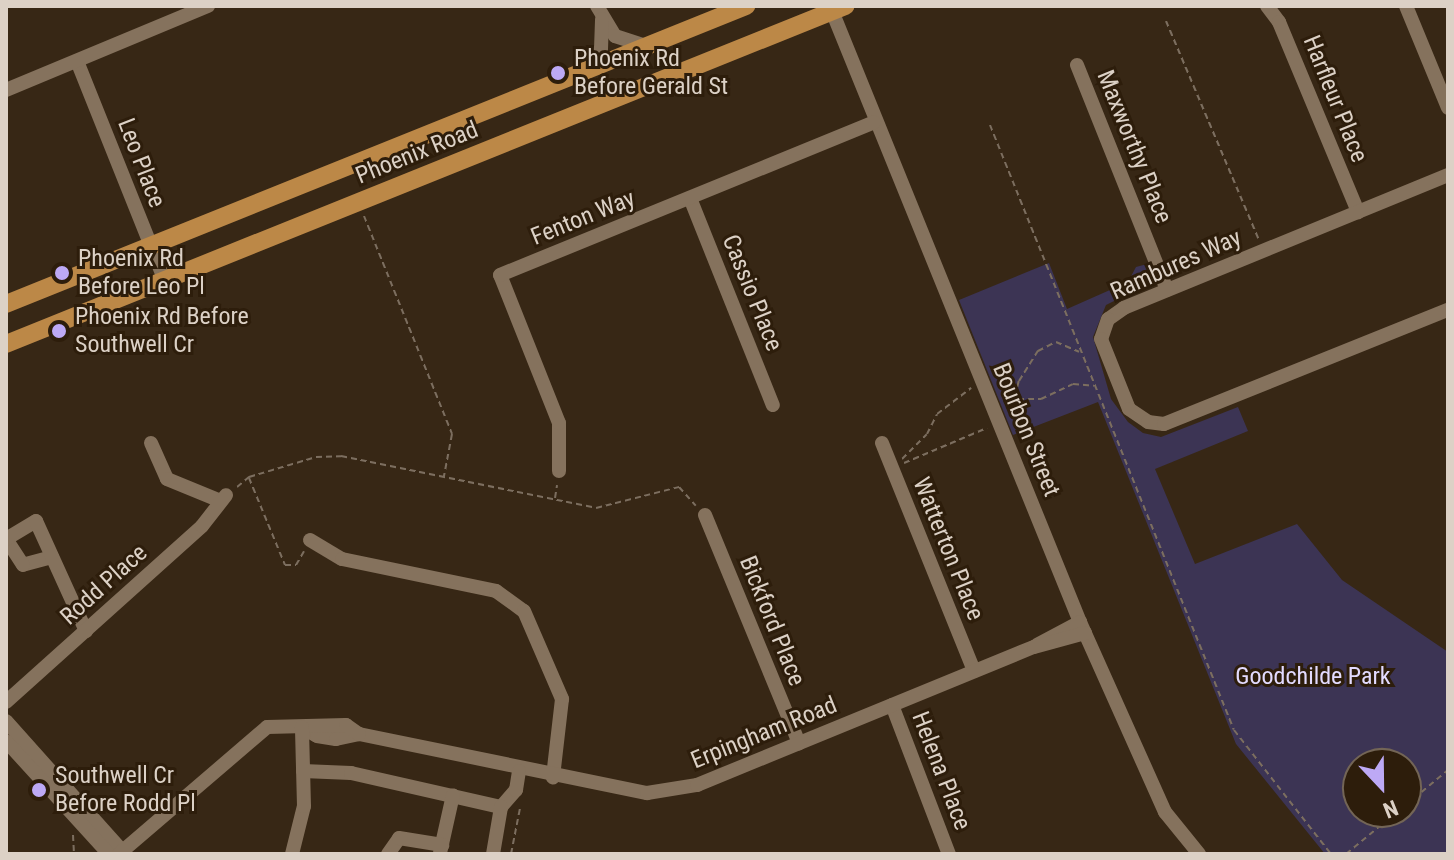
<!DOCTYPE html>
<style>
body{margin:0}
#map{position:relative;width:1454px;height:860px;overflow:hidden;background:#372715;font-family:"Roboto Condensed",sans-serif}
div>[style]{position:absolute}
[style*='--x']{left:calc(var(--x)*1px);top:calc(var(--y)*1px);width:calc(var(--w)*1px);rotate:calc(var(--a)*1deg)}
.green>*{inset:0;background:#3c3454}
.path>*{height:2px;margin-top:-1px;transform-origin:0;background:repeating-linear-gradient(90deg,#7c6e5f 0 6px,transparent 0 10px)}
.minor>*{height:14px;margin:-7px;padding:0 7px;transform-origin:7px;border-radius:7px;background:#85725d}
.major>*{height:18px;margin:-9px;padding:0 9px;transform-origin:9px;border-radius:9px;background:#bc8847}
.dots>*{width:22px;height:22px;translate:-50% -50%;box-sizing:border-box;border:4px solid #2d1d0b;border-radius:50%}
span{translate:-50% -50%;white-space:nowrap;text-align:center;line-height:1.15;-webkit-text-stroke:6px #2d1d0b;paint-order:stroke}
.poi-label{font-size:24px;color:#dcd1c6}
.left{translate:0 -50%;text-align:left}
.street-label{font-size:24px;color:#dcd1c6}
.park-label{font-size:24px;color:#e3dbff}
.frame{position:absolute;inset:0;border:8px solid #dcd1c6;pointer-events:none}
.north{position:absolute;left:1342px;top:748px;width:80px;height:80px;box-sizing:border-box;background:#2d1d0b;border:2px solid #736556;border-radius:50%;rotate:158deg;font-size:22px;font-weight:700;line-height:32px;text-align:center;color:#dcd1c6}
.north::after{content:'';display:block;margin:auto;width:28px;height:36px;background:#bda9f5;clip-path:polygon(50% 0,100% 100%,50% 72%,0 100%)}
</style>
<div id="map">
<div class="green">
<div style="clip-path:polygon(evenodd,1049px 263px,1067px 309px,1128px 282px,1136px 267px,1147px 264px,1146px 285px,1106px 305px,1093px 337px,1111px 399px,1128px 422px,1143px 433px,1161px 437px,1238px 407px,1248px 431px,1155px 469px,1195px 564px,1297px 524px,1342px 580px,1448px 652px,1447px 854px,1325px 854px,1236px 744px,1098px 402px,1013px 435px,959px 300px,1049px 263px,1358px 764px,1406px 764px,1406px 812px,1358px 812px,1358px 764px)"></div>
</div>
<div class="path">
<div style="--x:1166;--y:21;--w:236;--a:67"></div>
<div style="--x:990;--y:125;--w:652;--a:68.04"></div>
<div style="--x:1234;--y:730;--w:157;--a:52"></div>
<div style="--x:364;--y:216;--w:235;--a:68"></div>
<div style="--x:452;--y:434;--w:43;--a:100.8"></div>
<div style="--x:1018;--y:399;--w:23;--a:0"></div>
<div style="--x:1041;--y:399;--w:35;--a:-25"></div>
<div style="--x:1073;--y:384;--w:21;--a:5"></div>
<div style="--x:1010;--y:416;--w:36;--a:-76"></div>
<div style="--x:1019;--y:381;--w:36;--a:-58"></div>
<div style="--x:1038;--y:351;--w:20;--a:-27"></div>
<div style="--x:1056;--y:342;--w:25;--a:23"></div>
<div style="--x:902;--y:459;--w:35;--a:-45"></div>
<div style="--x:927;--y:434;--w:22;--a:-63"></div>
<div style="--x:937;--y:414;--w:43;--a:-37.4"></div>
<div style="--x:904;--y:463;--w:90;--a:-22.9"></div>
<div style="--x:249;--y:478;--w:94;--a:67.5"></div>
<div style="--x:285;--y:565;--w:11;--a:0"></div>
<div style="--x:296;--y:565;--w:16;--a:-60"></div>
<div style="--x:237;--y:487;--w:16;--a:-40"></div>
<div style="--x:249;--y:477;--w:70;--a:-16.6"></div>
<div style="--x:316;--y:457;--w:25;--a:-2"></div>
<div style="--x:341;--y:456;--w:260;--a:11.5"></div>
<div style="--x:596;--y:508;--w:86;--a:-14.2"></div>
<div style="--x:679;--y:487;--w:25;--a:48"></div>
<div style="--x:555;--y:498;--w:13;--a:-81"></div>
<div style="--x:1406;--y:805;--w:55;--a:-39.8"></div>
<div style="--x:73;--y:835;--w:19;--a:87"></div>
<div style="--x:511;--y:854;--w:47;--a:-78.9"></div>
<div style="--x:1346;--y:854;--w:66;--a:-39.5"></div>
</div>
<div class="minor">
<div style="--x:597;--y:6;--w:35;--a:59"></div>
<div style="--x:615;--y:36;--w:33;--a:18"></div>
<div style="--x:1267;--y:6;--w:20;--a:53"></div>
<div style="--x:1279;--y:22;--w:206;--a:67.4"></div>
<div style="--x:1406;--y:6;--w:110;--a:67.6"></div>
<div style="--x:832;--y:11;--w:659;--a:67.91"></div>
<div style="--x:1080;--y:622;--w:208;--a:65.9"></div>
<div style="--x:1165;--y:812;--w:54;--a:51"></div>
<div style="--x:77;--y:61;--w:237;--a:68.2"></div>
<div style="--x:1077;--y:65;--w:242;--a:68.2"></div>
<div style="--x:588;--y:69;--w:24;--a:-57"></div>
<div style="--x:601;--y:49;--w:30;--a:-88"></div>
<div style="--x:6;--y:90;--w:219;--a:-22.6"></div>
<div style="--x:1448;--y:175;--w:350;--a:157.7"></div>
<div style="--x:1124;--y:308;--w:19;--a:145"></div>
<div style="--x:1108;--y:319;--w:21;--a:109"></div>
<div style="--x:1101;--y:339;--w:75;--a:68.2"></div>
<div style="--x:1129;--y:409;--w:23;--a:34"></div>
<div style="--x:1148;--y:422;--w:16;--a:7"></div>
<div style="--x:1164;--y:424;--w:306;--a:-21.9"></div>
<div style="--x:690;--y:198;--w:223;--a:68.2"></div>
<div style="--x:151;--y:443;--w:39;--a:66"></div>
<div style="--x:167;--y:479;--w:58;--a:22.2"></div>
<div style="--x:882;--y:443;--w:246;--a:68"></div>
<div style="--x:559;--y:471;--w:48;--a:-90"></div>
<div style="--x:559;--y:423;--w:159;--a:-111.7"></div>
<div style="--x:500;--y:275;--w:404;--a:-22.2"></div>
<div style="--x:705;--y:515;--w:247;--a:67.6"></div>
<div style="--x:310;--y:540;--w:37;--a:31"></div>
<div style="--x:342;--y:559;--w:157;--a:11.7"></div>
<div style="--x:496;--y:591;--w:34;--a:36"></div>
<div style="--x:524;--y:611;--w:96;--a:66.6"></div>
<div style="--x:562;--y:699;--w:79;--a:96.6"></div>
<div style="--x:52;--y:557;--w:30;--a:165"></div>
<div style="--x:23;--y:565;--w:31;--a:-123"></div>
<div style="--x:6;--y:539;--w:35;--a:-31"></div>
<div style="--x:36;--y:521;--w:121;--a:65.6"></div>
<div style="--x:1037;--y:645;--w:49;--a:-28.1"></div>
<div style="--x:6;--y:702;--w:263;--a:-41.9"></div>
<div style="--x:202;--y:526;--w:39;--a:-52"></div>
<div style="--x:892;--y:705;--w:160;--a:69.1"></div>
<div style="--x:6;--y:721;--w:178;--a:48.2"></div>
<div style="--x:302;--y:727;--w:17;--a:31"></div>
<div style="--x:317;--y:736;--w:19;--a:9"></div>
<div style="--x:336;--y:739;--w:24;--a:-12"></div>
<div style="--x:359;--y:734;--w:294;--a:11.6"></div>
<div style="--x:647;--y:793;--w:51;--a:-9.1"></div>
<div style="--x:697;--y:785;--w:364;--a:-22.3"></div>
<div style="--x:1034;--y:647;--w:53;--a:-15.4"></div>
<div style="--x:6;--y:741;--w:153;--a:47.7"></div>
<div style="--x:303;--y:771;--w:48;--a:2.4"></div>
<div style="--x:351;--y:773;--w:154;--a:12.8"></div>
<div style="--x:501;--y:807;--w:23;--a:-49"></div>
<div style="--x:516;--y:790;--w:19;--a:-81"></div>
<div style="--x:440;--y:853;--w:59;--a:-77.4"></div>
<div style="--x:119;--y:854;--w:195;--a:-40.6"></div>
<div style="--x:267;--y:727;--w:79;--a:-1.5"></div>
<div style="--x:346;--y:725;--w:16;--a:35"></div>
<div style="--x:292;--y:854;--w:49;--a:-76"></div>
<div style="--x:304;--y:806;--w:79;--a:-91.5"></div>
<div style="--x:388;--y:854;--w:19;--a:-55"></div>
<div style="--x:399;--y:838;--w:44;--a:9.2"></div>
<div style="--x:493;--y:854;--w:48;--a:-80.3"></div>
</div>
<div class="major">
<div style="--x:6;--y:304;--w:798;--a:-21.93"></div>
<div style="--x:6;--y:344;--w:905;--a:-21.94"></div>
</div>
<div class="dots">
<div style="left:558px;top:73px;background:#bda9f5"></div>
<div style="left:62px;top:273px;background:#bda9f5"></div>
<div style="left:59px;top:331px;background:#bda9f5"></div>
<div style="left:39px;top:790px;background:#bda9f5"></div>
</div>
<div class="poi-label">
<span class="left" style="left:574px;top:73px">Phoenix Rd<br>Before Gerald St</span>
<span class="left" style="left:78px;top:273px">Phoenix Rd<br>Before Leo Pl</span>
<span class="left" style="left:75px;top:331px">Phoenix Rd Before<br>Southwell Cr</span>
<span class="left" style="left:55px;top:790px">Southwell Cr<br>Before Rodd Pl</span>
</div>
<div class="street-label">
<span style="left:1335px;top:99px;rotate:68deg">Harfleur Place</span>
<span style="left:1134px;top:147px;rotate:68deg">Maxworthy Place</span>
<span style="left:417px;top:153px;rotate:-22deg">Phoenix Road</span>
<span style="left:141px;top:163px;rotate:69deg">Leo Place</span>
<span style="left:583px;top:218px;rotate:-22deg">Fenton Way</span>
<span style="left:1176px;top:265px;rotate:-24deg">Rambures Way</span>
<span style="left:752px;top:293px;rotate:68deg">Cassio Place</span>
<span style="left:1026px;top:430px;rotate:68deg">Bourbon Street</span>
<span style="left:948px;top:549px;rotate:68deg">Watterton Place</span>
<span style="left:104px;top:585px;rotate:-42deg">Rodd Place</span>
<span style="left:772px;top:621px;rotate:68deg">Bickford Place</span>
<span style="left:764px;top:733px;rotate:-22deg">Erpingham Road</span>
<span style="left:941px;top:771px;rotate:69deg">Helena Place</span>
</div>
<div class="park-label">
<span style="left:1313px;top:677px">Goodchilde Park</span>
</div>
<div class="frame"></div>
<div class="north">N</div>
</div>
